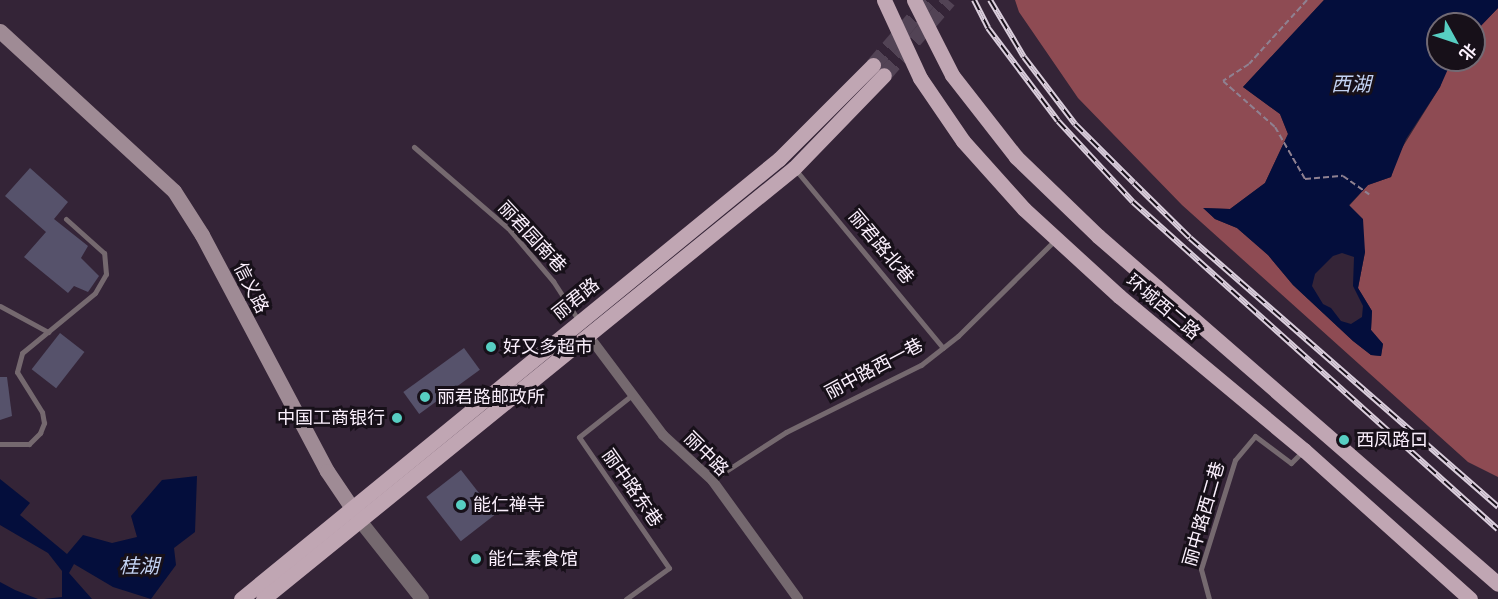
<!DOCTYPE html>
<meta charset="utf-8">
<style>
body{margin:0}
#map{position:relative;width:1498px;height:599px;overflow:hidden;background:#342437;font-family:Inter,"Noto Sans SC",sans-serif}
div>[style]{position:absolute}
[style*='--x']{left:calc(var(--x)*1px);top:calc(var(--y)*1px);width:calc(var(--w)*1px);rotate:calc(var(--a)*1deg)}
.forest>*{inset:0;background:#8e4b53}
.water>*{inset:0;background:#040e3c}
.building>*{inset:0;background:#56526b;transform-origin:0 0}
.primary-tunnel>*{height:15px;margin-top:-7.5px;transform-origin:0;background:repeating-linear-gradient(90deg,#524355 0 15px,transparent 0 23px)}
.path>*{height:2px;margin-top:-1px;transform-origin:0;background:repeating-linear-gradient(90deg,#8f8191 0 6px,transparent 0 9px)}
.service>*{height:5px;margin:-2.5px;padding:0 2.5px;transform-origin:2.5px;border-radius:2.5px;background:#75696f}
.minor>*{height:10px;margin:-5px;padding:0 5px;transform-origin:5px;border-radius:5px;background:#75696f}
.tertiary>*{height:14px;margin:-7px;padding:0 7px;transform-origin:7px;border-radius:7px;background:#75696f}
.secondary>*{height:15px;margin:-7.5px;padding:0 7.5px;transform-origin:7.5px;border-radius:7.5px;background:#9f8b95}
.primary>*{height:15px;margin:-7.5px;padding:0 7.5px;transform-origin:7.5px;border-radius:7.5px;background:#c0a6b3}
.rail>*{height:6px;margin-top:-3px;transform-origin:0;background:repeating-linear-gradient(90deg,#171019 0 11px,#dacedc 0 22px);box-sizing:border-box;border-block:2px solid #dacedc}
.dots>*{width:16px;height:16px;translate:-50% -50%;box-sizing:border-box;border:3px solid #171019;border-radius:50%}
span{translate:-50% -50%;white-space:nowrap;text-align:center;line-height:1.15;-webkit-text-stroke:6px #171019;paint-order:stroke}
.street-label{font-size:18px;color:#fbf0fd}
.poi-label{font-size:18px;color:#fbf0fd}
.left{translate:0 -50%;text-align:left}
.right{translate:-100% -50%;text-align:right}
.water-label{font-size:20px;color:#c3d2f2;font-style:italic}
.north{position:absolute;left:1426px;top:12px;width:60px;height:60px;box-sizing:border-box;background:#171019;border:2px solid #726a74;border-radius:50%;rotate:130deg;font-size:16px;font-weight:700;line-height:24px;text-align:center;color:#fbf0fd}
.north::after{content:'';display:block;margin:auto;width:21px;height:27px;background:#57cec2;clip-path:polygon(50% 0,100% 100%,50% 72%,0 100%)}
</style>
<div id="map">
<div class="forest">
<div style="clip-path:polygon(1015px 0,1324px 0,1243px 87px,1280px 114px,1288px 134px,1265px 183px,1230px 209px,1204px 208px,1215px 219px,1237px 228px,1268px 255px,1293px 285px,1353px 341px,1371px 355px,1381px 356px,1383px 344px,1371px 330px,1372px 311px,1358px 288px,1365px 252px,1349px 206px,1368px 185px,1391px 177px,1397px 156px,1440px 87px,1447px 66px,1452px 60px,1474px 60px,1474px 33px,1498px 8px,1498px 477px,1468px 462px,1182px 205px,1078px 98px,1019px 12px)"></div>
</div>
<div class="water">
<div style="clip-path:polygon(evenodd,1324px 0,1498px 0,1498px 8px,1474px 33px,1474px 24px,1438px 24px,1438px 60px,1452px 60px,1440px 87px,1406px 139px,1391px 177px,1368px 185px,1349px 205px,1363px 219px,1365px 252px,1358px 288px,1372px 311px,1371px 330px,1383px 344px,1381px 356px,1371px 355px,1353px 341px,1293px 285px,1268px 255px,1237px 228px,1215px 219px,1203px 208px,1230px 209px,1265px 183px,1288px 134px,1280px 114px,1243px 87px,1324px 0,1342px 253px,1354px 257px,1353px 286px,1363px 306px,1362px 317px,1351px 324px,1341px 321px,1331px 308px,1323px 304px,1312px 286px,1315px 274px,1333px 256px,1342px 253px)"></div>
<div style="clip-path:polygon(197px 476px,195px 532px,174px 548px,176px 565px,151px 599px,113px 587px,74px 564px,69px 573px,92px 599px,44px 599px,62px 597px,62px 571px,48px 553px,0 525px,0 479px,30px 503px,20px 515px,67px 554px,83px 535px,112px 543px,137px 537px,131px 516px,162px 480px)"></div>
<div style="clip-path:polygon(0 582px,15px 590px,38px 599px,0 599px)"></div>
</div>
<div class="building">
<div style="clip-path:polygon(30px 168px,68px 202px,54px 219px,88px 246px,81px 258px,99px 276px,88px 292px,74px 286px,68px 293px,24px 257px,46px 232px,5px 196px)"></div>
<div style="left:60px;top:333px;width:31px;height:46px;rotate:38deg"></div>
<div style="left:464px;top:348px;width:27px;height:75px;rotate:54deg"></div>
<div style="clip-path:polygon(0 377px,7px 377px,12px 416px,0 420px)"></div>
<div style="left:461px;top:470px;width:56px;height:44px;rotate:52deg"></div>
</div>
<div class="primary-tunnel">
<div style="--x:873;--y:65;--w:86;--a:-49.3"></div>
<div style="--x:884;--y:75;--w:99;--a:-49.1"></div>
</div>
<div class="path">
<div style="--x:1307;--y:0;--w:86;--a:132.2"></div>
<div style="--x:1249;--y:64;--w:31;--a:147"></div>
<div style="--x:1223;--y:81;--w:69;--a:41.5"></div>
<div style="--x:1275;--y:127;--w:60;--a:60"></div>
<div style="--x:1305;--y:179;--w:38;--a:-5"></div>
<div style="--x:1343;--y:176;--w:32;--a:35"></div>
</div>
<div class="service">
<div style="--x:414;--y:147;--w:124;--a:40.8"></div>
<div style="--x:508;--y:228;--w:70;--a:49.7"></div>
<div style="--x:553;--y:281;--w:48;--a:57"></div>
<div style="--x:795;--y:169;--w:232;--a:50.4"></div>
<div style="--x:0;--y:306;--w:55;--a:28.4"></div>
<div style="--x:0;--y:444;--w:29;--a:0"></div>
<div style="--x:29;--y:444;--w:16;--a:-45"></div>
<div style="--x:40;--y:433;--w:11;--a:-68"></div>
<div style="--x:44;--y:423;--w:11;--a:-100"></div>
<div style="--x:42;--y:412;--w:47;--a:-122"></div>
<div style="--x:17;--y:372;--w:20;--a:-75"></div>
<div style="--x:22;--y:353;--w:94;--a:-39.4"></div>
<div style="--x:95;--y:293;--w:22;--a:-60"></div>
<div style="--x:106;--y:274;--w:21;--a:-95"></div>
<div style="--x:104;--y:253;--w:51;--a:-138.2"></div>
<div style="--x:712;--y:480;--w:88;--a:-33"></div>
<div style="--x:786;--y:432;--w:151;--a:-26.4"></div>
<div style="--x:921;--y:365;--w:47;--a:-38.1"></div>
<div style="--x:958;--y:336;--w:135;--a:-44.7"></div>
<div style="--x:626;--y:599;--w:53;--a:-35.8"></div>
<div style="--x:669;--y:568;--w:159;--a:-124.5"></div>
<div style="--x:579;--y:437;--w:68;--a:-38.4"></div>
<div style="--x:1209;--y:599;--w:31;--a:-105"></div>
<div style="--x:1201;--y:569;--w:114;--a:-72.7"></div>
<div style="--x:1235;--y:460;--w:31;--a:-50"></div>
<div style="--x:1255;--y:436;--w:45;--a:36.9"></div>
<div style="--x:1291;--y:463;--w:18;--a:-45"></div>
</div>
<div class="minor">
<div style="--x:588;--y:335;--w:125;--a:53.1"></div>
<div style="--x:663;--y:435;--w:67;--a:42.6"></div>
<div style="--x:712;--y:480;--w:147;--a:54.1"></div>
</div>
<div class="tertiary">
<div style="--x:361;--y:522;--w:98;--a:51.6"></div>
</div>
<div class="secondary">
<div style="--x:0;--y:31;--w:236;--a:42.6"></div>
<div style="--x:174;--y:191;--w:52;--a:57.5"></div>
<div style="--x:202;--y:235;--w:267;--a:62.1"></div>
<div style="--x:327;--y:471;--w:55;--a:56"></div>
</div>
<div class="primary">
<div style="--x:884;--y:0;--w:86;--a:65.2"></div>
<div style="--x:920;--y:78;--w:76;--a:55.7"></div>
<div style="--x:963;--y:141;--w:91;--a:48.1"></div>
<div style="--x:1024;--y:209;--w:129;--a:42.5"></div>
<div style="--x:1119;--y:296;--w:241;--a:39.8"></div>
<div style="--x:1304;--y:450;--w:223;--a:41.9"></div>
<div style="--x:914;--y:0;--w:84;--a:63.1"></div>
<div style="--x:952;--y:75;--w:104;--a:52"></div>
<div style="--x:1016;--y:157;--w:114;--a:43.9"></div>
<div style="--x:1098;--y:236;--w:530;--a:41.02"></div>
<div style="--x:241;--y:599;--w:695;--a:-39.28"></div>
<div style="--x:779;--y:159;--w:133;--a:-45"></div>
<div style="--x:263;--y:599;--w:684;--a:-39.07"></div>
<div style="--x:794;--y:168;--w:129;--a:-45.9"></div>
</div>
<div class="rail">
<div style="--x:974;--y:0;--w:31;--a:63"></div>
<div style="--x:988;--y:28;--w:116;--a:53"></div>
<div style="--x:1058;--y:121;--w:110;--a:47.2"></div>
<div style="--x:1133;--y:202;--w:490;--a:41.9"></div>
<div style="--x:990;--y:0;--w:66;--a:59.2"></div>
<div style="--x:1024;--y:57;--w:84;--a:52.7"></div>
<div style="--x:1075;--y:124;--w:83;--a:45"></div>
<div style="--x:1134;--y:183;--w:78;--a:44.5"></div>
<div style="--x:1190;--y:238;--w:409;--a:41.1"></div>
</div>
<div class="dots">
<div style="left:491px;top:347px;background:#57cec2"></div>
<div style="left:425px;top:397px;background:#57cec2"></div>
<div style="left:397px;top:418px;background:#57cec2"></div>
<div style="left:1344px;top:440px;background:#57cec2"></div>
<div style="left:461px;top:505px;background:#57cec2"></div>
<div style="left:476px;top:559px;background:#57cec2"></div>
</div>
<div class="street-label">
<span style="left:532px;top:237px;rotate:47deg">丽君园南巷</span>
<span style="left:881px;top:247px;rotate:50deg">丽君路北巷</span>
<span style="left:251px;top:288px;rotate:63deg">信义路</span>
<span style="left:576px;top:299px;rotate:-39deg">丽君路</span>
<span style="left:1163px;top:307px;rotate:40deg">环城西二路</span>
<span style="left:874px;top:369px;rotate:-28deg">丽中路西一巷</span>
<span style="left:706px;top:454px;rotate:45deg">丽中路</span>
<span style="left:632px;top:488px;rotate:55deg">丽中路东巷</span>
<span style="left:1204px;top:514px;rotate:-74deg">丽中路西二巷</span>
</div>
<div class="poi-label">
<span class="left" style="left:503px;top:347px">好又多超市</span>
<span class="left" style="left:437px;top:397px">丽君路邮政所</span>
<span class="right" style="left:385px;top:418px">中国工商银行</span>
<span class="left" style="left:1356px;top:440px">西凤路口</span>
<span class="left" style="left:473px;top:505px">能仁禅寺</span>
<span class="left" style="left:488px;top:559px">能仁素食馆</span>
</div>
<div class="water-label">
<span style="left:1351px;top:84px">西湖</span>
<span style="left:139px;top:566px">桂湖</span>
</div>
<div class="north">北</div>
</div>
